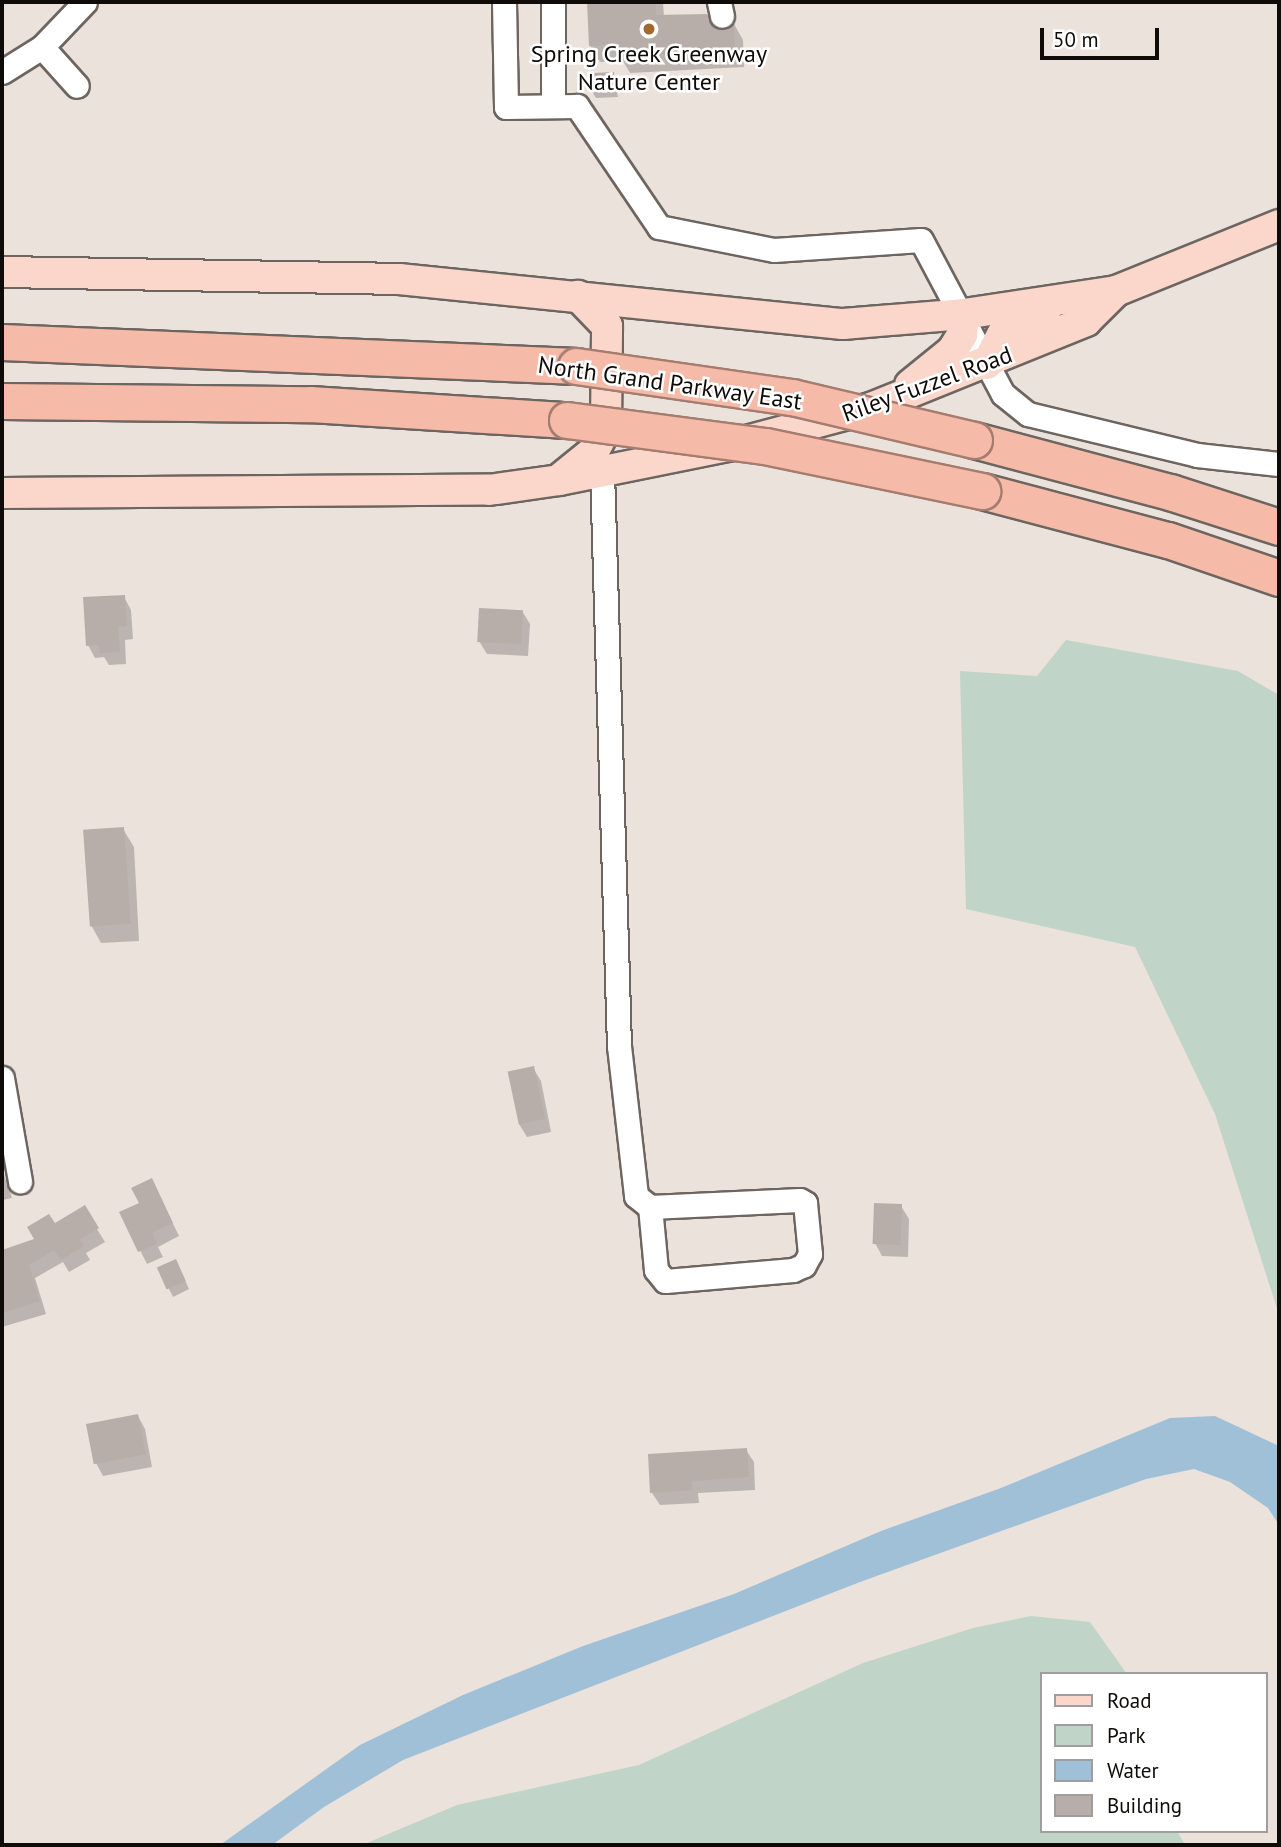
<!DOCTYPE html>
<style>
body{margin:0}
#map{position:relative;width:1281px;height:1847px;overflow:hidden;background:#ebe2dc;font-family:"PT Sans",sans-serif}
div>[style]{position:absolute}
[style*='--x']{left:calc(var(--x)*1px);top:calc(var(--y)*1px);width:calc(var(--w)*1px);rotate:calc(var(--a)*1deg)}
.green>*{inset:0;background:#c0d5c7}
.water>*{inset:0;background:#9fc0d7}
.shadow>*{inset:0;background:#0003}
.building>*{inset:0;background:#b7aeaa;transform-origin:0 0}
.roads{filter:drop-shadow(2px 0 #6d6560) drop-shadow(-2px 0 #6d6560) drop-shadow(0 2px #6d6560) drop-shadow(0 -2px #6d6560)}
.minor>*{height:23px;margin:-11.5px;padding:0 11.5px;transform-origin:11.5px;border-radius:11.5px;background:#fff}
.major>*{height:30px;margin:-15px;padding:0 15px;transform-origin:15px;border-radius:15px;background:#fad6cb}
.highway>*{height:35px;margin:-17.5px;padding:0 17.5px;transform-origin:17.5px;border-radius:17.5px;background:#f6baa8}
.bridges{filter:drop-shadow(2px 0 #a57d70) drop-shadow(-2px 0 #a57d70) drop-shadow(0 2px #a57d70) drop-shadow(0 -2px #a57d70)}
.highway-bridge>*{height:35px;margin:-17.5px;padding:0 17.5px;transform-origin:17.5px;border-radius:17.5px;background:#f6baa8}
.dots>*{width:19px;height:19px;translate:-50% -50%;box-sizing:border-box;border:4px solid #fff;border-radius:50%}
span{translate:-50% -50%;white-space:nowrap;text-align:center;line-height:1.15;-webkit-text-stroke:5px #fff;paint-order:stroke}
.poi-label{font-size:24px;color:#0e0b09}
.street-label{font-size:24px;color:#0e0b09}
.frame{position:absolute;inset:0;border:4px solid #0e0b09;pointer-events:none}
.legend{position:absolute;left:1040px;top:1672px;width:228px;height:161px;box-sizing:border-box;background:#fff;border:2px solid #9f9d9d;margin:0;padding:9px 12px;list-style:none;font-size:21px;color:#0e0b09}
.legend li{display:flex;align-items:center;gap:14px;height:35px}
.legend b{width:35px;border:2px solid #9f9d9d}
.scale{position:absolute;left:1040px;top:28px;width:119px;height:32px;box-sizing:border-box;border:4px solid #0e0b09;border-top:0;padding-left:9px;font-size:21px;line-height:24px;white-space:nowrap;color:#0e0b09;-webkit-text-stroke:5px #fff;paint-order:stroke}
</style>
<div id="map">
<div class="green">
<div style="clip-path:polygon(1066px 640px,1238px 671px,1279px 695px,1279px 1315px,1215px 1114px,1135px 947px,966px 909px,960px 671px,1037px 676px)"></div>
<div style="clip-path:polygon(1031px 1616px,1090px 1622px,1127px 1674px,1041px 1674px,1041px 1831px,1177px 1831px,1185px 1845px,362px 1845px,457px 1805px,639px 1765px,863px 1663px,973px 1628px)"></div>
</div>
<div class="water">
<div style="clip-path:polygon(1215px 1416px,1279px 1446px,1279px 1525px,1268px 1508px,1230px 1482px,1194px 1469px,1146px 1479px,860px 1582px,403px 1760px,324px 1807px,272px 1845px,220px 1845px,360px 1745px,463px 1695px,583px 1646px,734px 1594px,881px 1531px,1001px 1488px,1170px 1418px)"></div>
</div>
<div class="shadow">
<div style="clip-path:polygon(589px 2px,663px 2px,664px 17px,718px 32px,734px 24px,743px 40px,744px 67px,630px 73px,623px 61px,600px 62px,590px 46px)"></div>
<div style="clip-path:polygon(613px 73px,618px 97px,596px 98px,591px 90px)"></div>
<div style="clip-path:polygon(124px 597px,131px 610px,133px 639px,125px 640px,126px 664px,109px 665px,104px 657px,95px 658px,88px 645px)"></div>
<div style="clip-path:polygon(522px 611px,530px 624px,528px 656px,487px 654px,479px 641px)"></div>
<div style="clip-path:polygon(123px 829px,134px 847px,139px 941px,101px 943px,91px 925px)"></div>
<div style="clip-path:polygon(533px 1068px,541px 1081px,551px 1132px,527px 1137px,519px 1124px)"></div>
<div style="clip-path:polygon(3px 1172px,12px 1198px,3px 1200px,2px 1198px)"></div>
<div style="clip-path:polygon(158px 1193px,179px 1236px,158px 1247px,163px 1257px,147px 1264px,121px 1213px)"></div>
<div style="clip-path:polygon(901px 1206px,909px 1219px,908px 1257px,882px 1256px,875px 1243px)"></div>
<div style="clip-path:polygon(84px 1208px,105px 1242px,86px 1253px,90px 1260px,69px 1272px,63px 1262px,35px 1278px,46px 1314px,2px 1327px,2px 1251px,37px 1241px)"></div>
<div style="clip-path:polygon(159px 1269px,180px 1269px,189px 1289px,173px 1297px)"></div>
<div style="clip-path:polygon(138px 1416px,145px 1429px,152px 1467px,103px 1476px,96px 1463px)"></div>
<div style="clip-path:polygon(746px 1450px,754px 1462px,755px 1490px,698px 1493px,699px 1503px,660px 1505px,652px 1493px)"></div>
</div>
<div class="building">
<div style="clip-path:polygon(587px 2px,656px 2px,656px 15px,707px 14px,718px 29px,734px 22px,735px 51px,618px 57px,618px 45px,589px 46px)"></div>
<div style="left:614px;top:72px;width:17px;height:26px;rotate:87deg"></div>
<div style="clip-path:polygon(125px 595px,127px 626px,118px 627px,120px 652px,100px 653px,99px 645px,86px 646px,83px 597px)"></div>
<div style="left:479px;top:608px;width:44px;height:34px;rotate:3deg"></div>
<div style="left:124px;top:827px;width:97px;height:41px;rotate:86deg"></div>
<div style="left:534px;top:1066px;width:54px;height:27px;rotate:78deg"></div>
<div style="clip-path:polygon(152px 1178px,173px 1223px,152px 1233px,157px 1244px,138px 1252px,119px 1212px,139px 1203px,131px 1188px)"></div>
<div style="left:874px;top:1203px;width:28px;height:41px;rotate:2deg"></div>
<div style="clip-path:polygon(85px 1205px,99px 1228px,80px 1239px,84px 1246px,61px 1260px,54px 1250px,29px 1265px,40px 1301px,2px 1313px,2px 1250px,34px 1239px,27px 1227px,49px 1214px,55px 1223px)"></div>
<div style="left:176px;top:1259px;width:24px;height:21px;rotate:66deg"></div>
<div style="left:138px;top:1414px;width:41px;height:53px;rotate:79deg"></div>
<div style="clip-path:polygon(747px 1448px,749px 1477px,692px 1481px,692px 1490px,650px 1493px,648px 1454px)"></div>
</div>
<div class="roads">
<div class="minor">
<div style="--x:504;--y:2;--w:105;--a:88.9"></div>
<div style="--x:506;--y:107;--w:71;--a:-0.8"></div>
<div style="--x:577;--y:106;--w:146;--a:55.9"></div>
<div style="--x:659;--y:227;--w:117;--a:11.3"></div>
<div style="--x:774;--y:250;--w:147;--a:-3.9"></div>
<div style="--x:921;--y:240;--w:174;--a:62"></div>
<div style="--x:1003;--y:394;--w:32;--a:39"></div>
<div style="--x:1028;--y:414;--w:174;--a:13.6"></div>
<div style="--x:1197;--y:455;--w:82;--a:6.3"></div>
<div style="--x:719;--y:2;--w:14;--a:78"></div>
<div style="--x:42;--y:47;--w:52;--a:48.1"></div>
<div style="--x:2;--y:72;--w:47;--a:-32"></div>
<div style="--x:42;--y:47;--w:62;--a:-46.3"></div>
<div style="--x:553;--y:106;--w:104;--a:-90"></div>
<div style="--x:602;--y:471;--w:575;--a:88.31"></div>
<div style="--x:619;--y:1046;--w:151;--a:83.5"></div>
<div style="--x:636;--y:1196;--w:18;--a:38"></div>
<div style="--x:650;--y:1207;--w:150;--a:-2.7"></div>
<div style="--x:800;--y:1200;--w:6;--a:31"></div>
<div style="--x:805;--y:1203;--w:51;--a:84.4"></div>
<div style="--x:810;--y:1254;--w:13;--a:119"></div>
<div style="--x:804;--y:1265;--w:12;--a:156"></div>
<div style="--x:793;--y:1270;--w:128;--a:175.1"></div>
<div style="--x:665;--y:1281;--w:14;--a:-129"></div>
<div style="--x:656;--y:1270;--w:63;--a:-95.4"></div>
<div style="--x:2;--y:1078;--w:105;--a:80.1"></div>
</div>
<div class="major">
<div style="--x:2;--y:272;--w:397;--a:1"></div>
<div style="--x:399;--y:279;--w:446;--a:5.8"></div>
<div style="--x:843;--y:324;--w:121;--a:-4.7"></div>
<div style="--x:964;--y:314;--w:154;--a:-8.6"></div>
<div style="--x:1116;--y:291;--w:176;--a:-22"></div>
<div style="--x:987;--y:364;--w:33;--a:-63"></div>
<div style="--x:1002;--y:335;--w:52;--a:-31"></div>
<div style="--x:910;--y:385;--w:54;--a:-39"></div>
<div style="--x:952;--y:351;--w:19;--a:-58"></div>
<div style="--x:962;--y:335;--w:21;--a:-85"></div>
<div style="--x:562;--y:477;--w:41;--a:-39.1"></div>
<div style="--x:594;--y:451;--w:26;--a:-62"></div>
<div style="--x:606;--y:428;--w:102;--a:-89.4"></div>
<div style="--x:607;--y:326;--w:42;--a:-134"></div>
<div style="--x:2;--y:493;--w:487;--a:-0.4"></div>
<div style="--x:489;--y:490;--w:71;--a:-8.1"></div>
<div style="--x:559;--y:480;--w:172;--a:-11.4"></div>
<div style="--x:728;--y:446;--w:148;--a:-14.9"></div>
<div style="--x:871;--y:408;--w:232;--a:-22"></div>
<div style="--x:1086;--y:321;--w:42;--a:-45"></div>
</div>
<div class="highway">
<div style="--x:2;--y:342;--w:575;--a:2.39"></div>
<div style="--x:2;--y:401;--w:308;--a:0.6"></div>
<div style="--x:310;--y:404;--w:257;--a:3.6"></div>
<div style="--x:974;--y:440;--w:203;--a:14.9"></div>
<div style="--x:1170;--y:492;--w:114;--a:17.8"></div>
<div style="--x:982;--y:491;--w:192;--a:14.8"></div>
<div style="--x:1168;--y:540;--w:117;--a:18.9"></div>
</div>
</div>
<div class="bridges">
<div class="highway-bridge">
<div style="--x:576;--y:366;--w:218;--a:8.2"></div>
<div style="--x:792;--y:397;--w:187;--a:13.3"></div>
<div style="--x:567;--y:420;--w:200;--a:7.5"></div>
<div style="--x:765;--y:446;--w:222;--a:11.7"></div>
</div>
</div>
<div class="dots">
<div style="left:649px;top:29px;background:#a5682c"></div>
</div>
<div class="poi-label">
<span style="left:649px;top:68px">Spring Creek Greenway<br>Nature Center</span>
</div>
<div class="street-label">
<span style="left:670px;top:383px;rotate:8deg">North Grand Parkway East</span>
<span style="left:927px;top:384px;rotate:-20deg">Riley Fuzzel Road</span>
</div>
<div class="frame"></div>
<ul class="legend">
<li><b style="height:9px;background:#fad6cb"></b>Road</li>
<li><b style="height:19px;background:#c0d5c7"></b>Park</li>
<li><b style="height:19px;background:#9fc0d7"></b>Water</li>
<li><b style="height:19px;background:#b7aeaa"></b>Building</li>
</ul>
<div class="scale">50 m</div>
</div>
